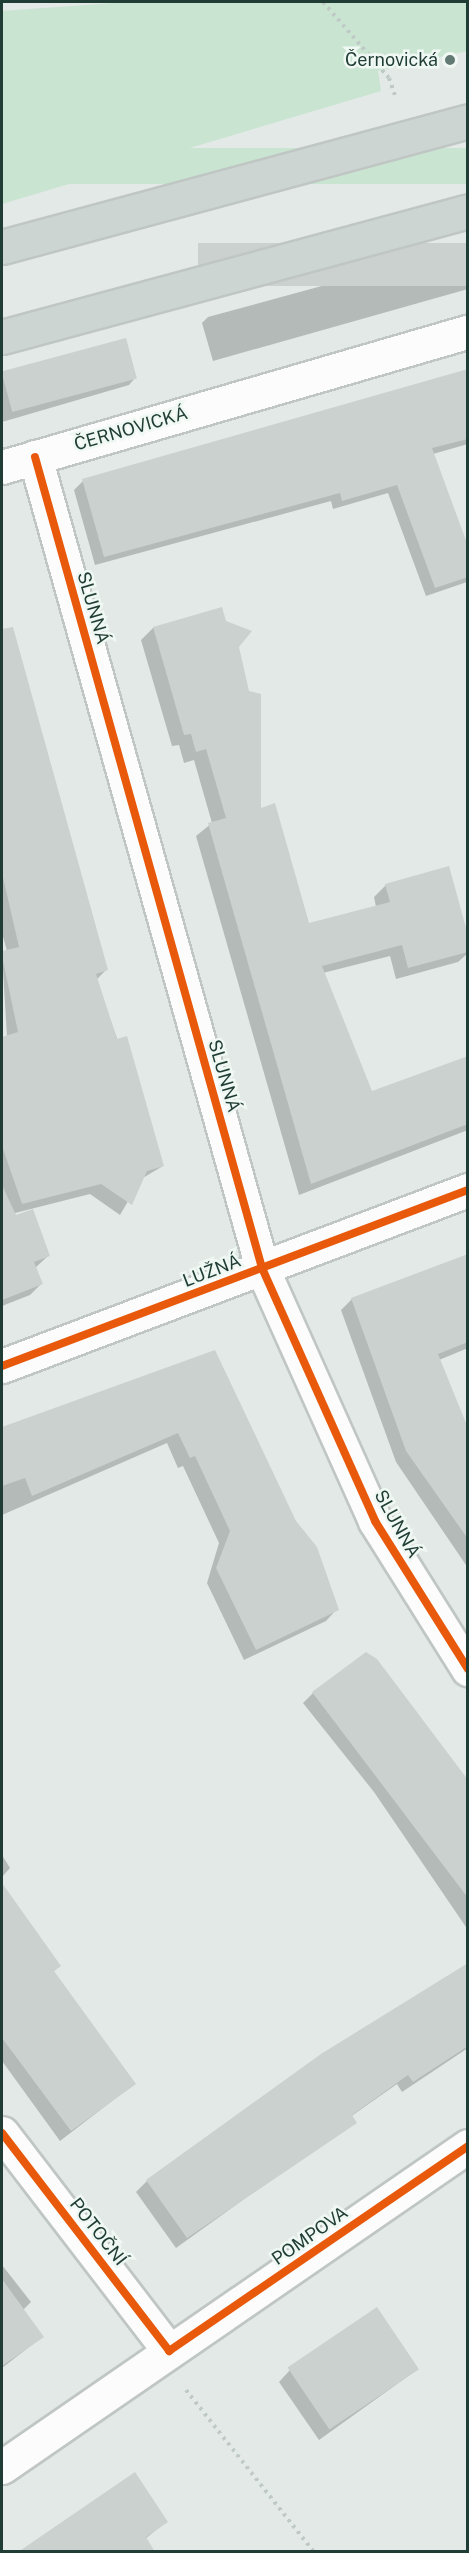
<!DOCTYPE html>
<meta charset="utf-8">
<style>
body{margin:0}
#map{position:relative;width:469px;height:2553px;overflow:hidden;background:#e2e9e6;font-family:"Public Sans",sans-serif}
div>[style]{position:absolute}
[style*='--x']{left:calc(var(--x)*1px);top:calc(var(--y)*1px);width:calc(var(--w)*1px);rotate:calc(var(--a)*1deg)}
.green>*{inset:0;background:#cae4d2;transform-origin:0 0}
.shadow>*{inset:0;background:#0003}
.building>*{inset:0;background:#cad1cf;transform-origin:0 0}
.path>*{height:4px;margin-top:-2px;transform-origin:0;background:repeating-linear-gradient(90deg,#bfc9c5 0 3px,transparent 0 7.5px)}
.roads{filter:drop-shadow(2px 0 #bfc6c3) drop-shadow(-2px 0 #bfc6c3) drop-shadow(0 2px #bfc6c3) drop-shadow(0 -2px #bfc6c3)}
.minor>*{height:33px;margin:-16.5px;padding:0 16.5px;transform-origin:16.5px;border-radius:16.5px;background:#fbfcfb}
.major>*{height:33px;margin:-16.5px;padding:0 16.5px;transform-origin:16.5px;border-radius:16.5px;background:#ccd5d2}
.cycleway>*{height:8px;margin:-4px;padding:0 4px;transform-origin:4px;border-radius:4px;background:#e8590c}
.dots>*{width:16px;height:16px;translate:-50% -50%;box-sizing:border-box;border:3px solid #f0f8f4;border-radius:50%}
span{translate:-50% -50%;white-space:nowrap;text-align:center;line-height:1.15;-webkit-text-stroke:5px #f0f8f4;paint-order:stroke}
.poi-label{font-size:18px;color:#1f3d35}
.right{translate:-100% -50%;text-align:right}
.street-label{font-size:18px;color:#1f3d35}
.frame{position:absolute;inset:0;border:3px solid #1f3d35;pointer-events:none}
</style>
<div id="map">
<div class="green">
<div style="clip-path:polygon(128px 2px,467px 2px,467px 51px,378px 71px,381px 91px,2px 204px,2px 11px)"></div>
<div style="left:467px;top:148px;width:36px;height:483px;rotate:90deg"></div>
</div>
<div class="shadow">
<div style="clip-path:polygon(468px 246px,468px 289px,213px 361px,202px 323px,208px 317px)"></div>
<div style="clip-path:polygon(125px 340px,135px 378px,129px 385px,2px 422px,2px 376px)"></div>
<div style="clip-path:polygon(468px 371px,468px 444px,433px 454px,468px 550px,467px 582px,426px 596px,388px 493px,333px 509px,331px 501px,95px 565px,74px 490px,83px 481px)"></div>
<div style="clip-path:polygon(224px 622px,238px 646px,259px 810px,308px 925px,376px 907px,374px 897px,386px 885px,468px 941px,468px 953px,458px 962px,396px 979px,390px 956px,323px 973px,371px 1093px,468px 1058px,468px 1130px,299px 1195px,196px 836px,212px 823px,194px 760px,184px 763px,179px 745px,172px 746px,141px 640px,153px 628px)"></div>
<div style="clip-path:polygon(15px 685px,107px 969px,96px 980px,163px 1166px,141px 1179px,120px 1215px,90px 1194px,11px 1214px,2px 1186px,2px 1038px,7px 1037px,2px 953px,7px 951px,2px 933px,2px 688px)"></div>
<div style="clip-path:polygon(33px 1211px,48px 1256px,35px 1268px,41px 1284px,30px 1295px,2px 1306px,2px 1226px)"></div>
<div style="clip-path:polygon(468px 1257px,468px 1348px,439px 1360px,468px 1432px,468px 1568px,396px 1462px,341px 1310px,352px 1299px)"></div>
<div style="clip-path:polygon(214px 1352px,337px 1609px,326px 1621px,244px 1660px,207px 1583px,219px 1543px,183px 1466px,178px 1468px,167px 1443px,2px 1515px,2px 1433px)"></div>
<div style="clip-path:polygon(313px 1693px,468px 1783px,468px 1930px,374px 1792px,303px 1703px)"></div>
<div style="clip-path:polygon(2px 1855px,10px 1868px,2px 1877px)"></div>
<div style="clip-path:polygon(2px 1885px,60px 1966px,53px 1972px,134px 2084px,60px 2141px,2px 2061px)"></div>
<div style="clip-path:polygon(468px 1964px,468px 2048px,402px 2092px,397px 2084px,326px 2134px)"></div>
<div style="clip-path:polygon(293px 2164px,176px 2248px,136px 2192px,147px 2181px)"></div>
<div style="clip-path:polygon(2px 2265px,31px 2302px,23px 2310px,42px 2337px,2px 2368px)"></div>
<div style="clip-path:polygon(418px 2369px,319px 2440px,279px 2382px,290px 2370px)"></div>
<div style="clip-path:polygon(166px 2522px,145px 2539px,23px 2552px)"></div>
</div>
<div class="building">
<div style="left:468px;top:243px;width:43px;height:270px;rotate:90deg"></div>
<div style="left:126px;top:338px;width:42px;height:129px;rotate:75deg"></div>
<div style="clip-path:polygon(468px 369px,468px 439px,432px 448px,468px 546px,468px 577px,435px 588px,397px 485px,342px 501px,340px 493px,104px 557px,82px 479px)"></div>
<div style="clip-path:polygon(222px 607px,226px 621px,252px 631px,239px 647px,249px 691px,261px 694px,261px 808px,275px 803px,309px 923px,390px 902px,385px 884px,449px 866px,468px 935px,468px 952px,408px 968px,402px 945px,322px 966px,372px 1091px,468px 1056px,468px 1124px,311px 1184px,208px 823px,226px 818px,206px 749px,196px 752px,191px 734px,184px 735px,153px 627px)"></div>
<div style="clip-path:polygon(13px 627px,108px 970px,96px 974px,117px 1039px,127px 1036px,164px 1166px,147px 1171px,132px 1205px,101px 1184px,22px 1204px,2px 1146px,2px 1037px,18px 1032px,2px 956px,2px 951px,19px 947px,2px 873px,2px 629px)"></div>
<div style="clip-path:polygon(2px 1185px,16px 1215px,33px 1209px,50px 1256px,34px 1262px,43px 1284px,2px 1300px)"></div>
<div style="clip-path:polygon(468px 1254px,468px 1342px,438px 1354px,468px 1428px,468px 1539px,406px 1451px,351px 1298px)"></div>
<div style="clip-path:polygon(215px 1350px,296px 1521px,317px 1547px,339px 1610px,256px 1650px,216px 1568px,230px 1531px,195px 1456px,190px 1458px,178px 1433px,32px 1496px,25px 1478px,2px 1486px,2px 1427px)"></div>
<div style="clip-path:polygon(366px 1652px,377px 1659px,468px 1780px,468px 1898px,312px 1692px)"></div>
<div style="clip-path:polygon(2px 1883px,61px 1966px,54px 1971px,136px 2084px,71px 2131px,2px 2038px)"></div>
<div style="clip-path:polygon(468px 1963px,468px 2046px,413px 2082px,408px 2075px,352px 2115px,357px 2123px,187px 2238px,146px 2180px,321px 2054px)"></div>
<div style="clip-path:polygon(2px 2279px,44px 2337px,2px 2366px)"></div>
<div style="left:377px;top:2307px;width:75px;height:108px;rotate:56deg"></div>
<div style="clip-path:polygon(135px 2472px,168px 2522px,146px 2537px,155px 2552px,18px 2552px)"></div>
</div>
<div class="path">
<div style="--x:323;--y:2;--w:101;--a:49"></div>
<div style="--x:389;--y:78;--w:21;--a:71"></div>
<div style="--x:186;--y:2390;--w:206;--a:51.7"></div>
</div>
<div class="roads">
<div class="minor">
<div style="--x:35;--y:457;--w:842;--a:74.36"></div>
<div style="--x:262;--y:1268;--w:277;--a:65.9"></div>
<div style="--x:375;--y:1521;--w:175;--a:57.9"></div>
<div style="--x:2;--y:467;--w:485;--a:-16.2"></div>
<div style="--x:2;--y:1366;--w:498;--a:-20.7"></div>
<div style="--x:2;--y:2133;--w:275;--a:52.5"></div>
<div style="--x:2;--y:2467;--w:566;--a:-34.56"></div>
</div>
<div class="major">
<div style="--x:2;--y:247;--w:483;--a:-15.1"></div>
<div style="--x:2;--y:337;--w:483;--a:-15.1"></div>
</div>
</div>
<div class="cycleway">
<div style="--x:35;--y:457;--w:842;--a:74.36"></div>
<div style="--x:262;--y:1268;--w:277;--a:65.9"></div>
<div style="--x:375;--y:1521;--w:175;--a:57.9"></div>
<div style="--x:2;--y:1366;--w:498;--a:-20.7"></div>
<div style="--x:2;--y:2133;--w:275;--a:52.5"></div>
<div style="--x:169;--y:2351;--w:363;--a:-34.4"></div>
</div>
<div class="dots">
<div style="left:450px;top:60px;background:#637973"></div>
</div>
<div class="poi-label">
<span class="right" style="left:438px;top:60px">Černovická</span>
</div>
<div class="street-label">
<span style="left:131px;top:429px;rotate:-16deg">ČERNOVICKÁ</span>
<span style="left:93px;top:608px;rotate:74deg">SLUNNÁ</span>
<span style="left:224px;top:1076px;rotate:74deg">SLUNNÁ</span>
<span style="left:212px;top:1271px;rotate:-21deg">LUŽNÁ</span>
<span style="left:397px;top:1524px;rotate:61deg">SLUNNÁ</span>
<span style="left:98px;top:2232px;rotate:52deg">POTOČNÍ</span>
<span style="left:310px;top:2236px;rotate:-35deg">POMPOVA</span>
</div>
<div class="frame"></div>
</div>
